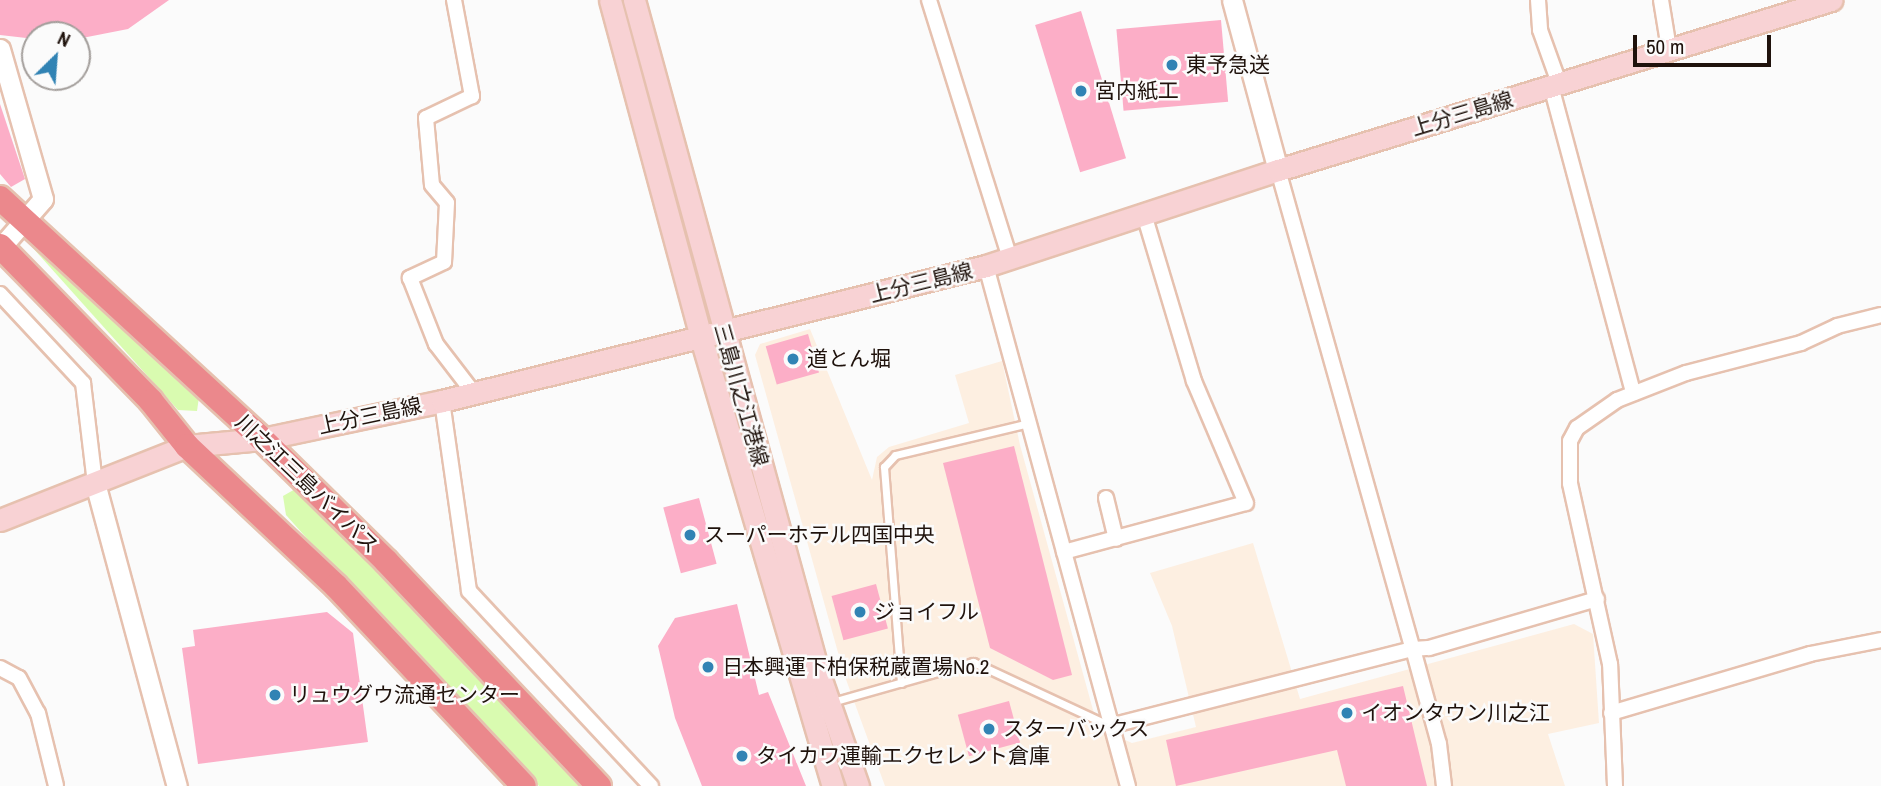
<!DOCTYPE html>
<meta charset="utf-8">
<style>
body{margin:0}
#map{position:relative;width:1881px;height:786px;overflow:hidden;background:#fbfbfb;font-family:"Archivo Narrow","Noto Sans JP",sans-serif}
div>[style]{position:absolute}
[style*='--x']{left:calc(var(--x)*1px);top:calc(var(--y)*1px);width:calc(var(--w)*1px);rotate:calc(var(--a)*1deg)}
.commercial>*{inset:0;background:#fdefe1}
.green>*{inset:0;background:#d9fbb0}
.building>*{inset:0;background:#fcaec7;transform-origin:0 0}
.roads{filter:drop-shadow(2px 0 #e6c1af) drop-shadow(-2px 0 #e6c1af) drop-shadow(0 2px #e6c1af) drop-shadow(0 -2px #e6c1af)}
.service>*{height:7px;margin:-3.5px;padding:0 3.5px;transform-origin:3.5px;border-radius:3.5px;background:#fff}
.minor>*{height:14px;margin:-7px;padding:0 7px;transform-origin:7px;border-radius:7px;background:#fff}
.tertiary>*{height:19px;margin:-9.5px;padding:0 9.5px;transform-origin:9.5px;border-radius:9.5px;background:#fff}
.secondary>*{height:21px;margin:-10.5px;padding:0 10.5px;transform-origin:10.5px;border-radius:10.5px;background:#f8d2d4}
.trunk>*{height:24px;margin:-12px;padding:0 12px;transform-origin:12px;border-radius:12px;background:#eb888c}
.dots>*{width:19px;height:19px;translate:-50% -50%;box-sizing:border-box;border:4px solid #fbfbfb;border-radius:50%}
span{translate:-50% -50%;white-space:nowrap;text-align:center;line-height:1.15;-webkit-text-stroke:5px #fbfbfb;paint-order:stroke}
.poi-label{font-size:21px;color:#1f120c}
.left{translate:0 -50%;text-align:left}
.street-label{font-size:21px;color:#1f120c}
.north{position:absolute;left:21px;top:21px;width:70px;height:70px;box-sizing:border-box;background:#fbfbfb;border:2px solid #a39e9b;border-radius:50%;rotate:25deg;font-size:19px;font-weight:700;line-height:28px;text-align:center;color:#1f120c}
.north::after{content:'';display:block;margin:auto;width:24px;height:32px;background:#3183b4;clip-path:polygon(50% 0,100% 100%,50% 72%,0 100%)}
.scale{position:absolute;left:1633px;top:35px;width:138px;height:32px;box-sizing:border-box;border:4px solid #1f120c;border-top:0;padding-left:9px;font-size:21px;line-height:24px;white-space:nowrap;color:#1f120c;-webkit-text-stroke:5px #fbfbfb;paint-order:stroke}
</style>
<div id="map">
<div class="commercial">
<div style="clip-path:polygon(810px 329px,872px 480px,877px 457px,889px 447px,969px 423px,955px 375px,1002px 361px,1020px 445px,1098px 728px,1132px 743px,1196px 727px,1172px 626px,1150px 573px,1253px 543px,1300px 699px,1574px 624px,1593px 634px,1599px 723px,1548px 734px,1565px 786px,885px 786px,844px 674px,755px 355px,760px 344px)"></div>
</div>
<div class="green">
<div style="clip-path:polygon(32px 240px,199px 397px,197px 411px,178px 410px,32px 247px)"></div>
<div style="clip-path:polygon(297px 488px,450px 644px,579px 786px,539px 786px,401px 644px,286px 515px,283px 496px)"></div>
</div>
<div class="building">
<div style="clip-path:polygon(0 0,169px 0,128px 29px,77px 39px,77px 35px,35px 35px,35px 39px,0 35px)"></div>
<div style="left:1081px;top:11px;width:154px;height:48px;rotate:73deg"></div>
<div style="left:1221px;top:20px;width:82px;height:105px;rotate:85deg"></div>
<div style="clip-path:polygon(0 104px,25px 179px,11px 187px,0 174px)"></div>
<div style="left:808px;top:334px;width:40px;height:44px;rotate:74deg"></div>
<div style="clip-path:polygon(1014px 446px,1072px 675px,1053px 680px,990px 648px,943px 463px)"></div>
<div style="left:699px;top:498px;width:68px;height:37px;rotate:75deg"></div>
<div style="left:876px;top:584px;width:46px;height:46px;rotate:75deg"></div>
<div style="clip-path:polygon(737px 604px,759px 695px,768px 692px,806px 786px,702px 786px,675px 718px,658px 646px,675px 618px)"></div>
<div style="clip-path:polygon(327px 612px,353px 633px,368px 742px,198px 764px,182px 648px,195px 646px,193px 630px)"></div>
<div style="clip-path:polygon(1403px 686px,1427px 786px,1346px 786px,1337px 750px,1176px 786px,1166px 740px)"></div>
<div style="left:1009px;top:701px;width:43px;height:53px;rotate:75deg"></div>
</div>
<div class="roads">
<div class="service">
<div style="--x:901;--y:683;--w:217;--a:-94.5"></div>
<div style="--x:884;--y:467;--w:16;--a:-47"></div>
<div style="--x:895;--y:455;--w:138;--a:-13.4"></div>
<div style="--x:832;--y:702;--w:147;--a:-15.8"></div>
<div style="--x:973;--y:662;--w:149;--a:25"></div>
</div>
<div class="minor">
<div style="--x:454;--y:0;--w:98;--a:79.4"></div>
<div style="--x:472;--y:96;--w:51;--a:154.4"></div>
<div style="--x:426;--y:118;--w:67;--a:84.9"></div>
<div style="--x:432;--y:185;--w:23;--a:50"></div>
<div style="--x:447;--y:203;--w:59;--a:92.9"></div>
<div style="--x:444;--y:262;--w:38;--a:155"></div>
<div style="--x:410;--y:278;--w:71;--a:68.5"></div>
<div style="--x:436;--y:344;--w:59;--a:52.5"></div>
<div style="--x:929;--y:0;--w:271;--a:72.6"></div>
<div style="--x:1538;--y:0;--w:30;--a:86"></div>
<div style="--x:1540;--y:30;--w:56;--a:70.3"></div>
<div style="--x:1661;--y:0;--w:50;--a:80.7"></div>
<div style="--x:1551;--y:86;--w:318;--a:75"></div>
<div style="--x:1278;--y:170;--w:498;--a:74.3"></div>
<div style="--x:1413;--y:649;--w:16;--a:-4"></div>
<div style="--x:1429;--y:648;--w:175;--a:-16.3"></div>
<div style="--x:986;--y:266;--w:539;--a:74.73"></div>
<div style="--x:0;--y:294;--w:122;--a:47"></div>
<div style="--x:83;--y:383;--w:101;--a:83.2"></div>
<div style="--x:442;--y:401;--w:192;--a:81.9"></div>
<div style="--x:469;--y:591;--w:267;--a:47"></div>
<div style="--x:1106;--y:498;--w:42;--a:76.3"></div>
<div style="--x:1064;--y:552;--w:188;--a:-15.1"></div>
<div style="--x:1246;--y:503;--w:133;--a:-113.1"></div>
<div style="--x:1194;--y:381;--w:174;--a:-106.7"></div>
<div style="--x:0;--y:668;--w:21;--a:28"></div>
<div style="--x:19;--y:678;--w:40;--a:62"></div>
<div style="--x:38;--y:713;--w:75;--a:76.1"></div>
<div style="--x:1611;--y:713;--w:208;--a:-16.5"></div>
<div style="--x:1810;--y:654;--w:72;--a:-11.2"></div>
<div style="--x:1110;--y:726;--w:313;--a:-14.3"></div>
<div style="--x:1413;--y:649;--w:98;--a:74.7"></div>
<div style="--x:1439;--y:744;--w:42;--a:83.2"></div>
<div style="--x:1615;--y:786;--w:122;--a:-92.3"></div>
<div style="--x:1610;--y:664;--w:185;--a:-102.5"></div>
<div style="--x:1570;--y:483;--w:42;--a:-90"></div>
<div style="--x:1570;--y:441;--w:15;--a:-62"></div>
<div style="--x:1577;--y:428;--w:49;--a:-35"></div>
<div style="--x:1617;--y:400;--w:74;--a:-21.4"></div>
<div style="--x:1686;--y:373;--w:119;--a:-14.6"></div>
<div style="--x:1801;--y:343;--w:40;--a:-25"></div>
<div style="--x:1837;--y:326;--w:45;--a:-14"></div>
</div>
<div class="tertiary">
<div style="--x:1232;--y:0;--w:176;--a:74.9"></div>
<div style="--x:0;--y:49;--w:156;--a:74"></div>
<div style="--x:43;--y:199;--w:64;--a:131.2"></div>
<div style="--x:95;--y:483;--w:314;--a:74.9"></div>
</div>
<div class="secondary">
<div style="--x:610;--y:0;--w:350;--a:74.9"></div>
<div style="--x:701;--y:338;--w:467;--a:73.6"></div>
<div style="--x:634;--y:0;--w:696;--a:74.67"></div>
<div style="--x:818;--y:671;--w:122;--a:70.8"></div>
<div style="--x:0;--y:520;--w:201;--a:-21.6"></div>
<div style="--x:187;--y:446;--w:75;--a:-5.3"></div>
<div style="--x:262;--y:439;--w:184;--a:-11.9"></div>
<div style="--x:442;--y:401;--w:561;--a:-13.94"></div>
<div style="--x:986;--y:266;--w:307;--a:-18.2"></div>
<div style="--x:1278;--y:170;--w:579;--a:-17.09"></div>
</div>
<div class="trunk">
<div style="--x:0;--y:198;--w:356;--a:42.6"></div>
<div style="--x:262;--y:439;--w:174;--a:44.5"></div>
<div style="--x:386;--y:561;--w:310;--a:46.6"></div>
<div style="--x:0;--y:246;--w:216;--a:45.7"></div>
<div style="--x:151;--y:401;--w:58;--a:51.3"></div>
<div style="--x:187;--y:446;--w:204;--a:43.2"></div>
<div style="--x:336;--y:586;--w:274;--a:46.8"></div>
</div>
</div>
<div class="dots">
<div style="left:1172px;top:65px;background:#3183b4"></div>
<div style="left:1081px;top:91px;background:#3183b4"></div>
<div style="left:793px;top:359px;background:#3183b4"></div>
<div style="left:690px;top:535px;background:#3183b4"></div>
<div style="left:860px;top:612px;background:#3183b4"></div>
<div style="left:708px;top:667px;background:#3183b4"></div>
<div style="left:275px;top:695px;background:#3183b4"></div>
<div style="left:1347px;top:713px;background:#3183b4"></div>
<div style="left:989px;top:729px;background:#3183b4"></div>
<div style="left:742px;top:756px;background:#3183b4"></div>
</div>
<div class="poi-label">
<span class="left" style="left:1186px;top:65px">東予急送</span>
<span class="left" style="left:1095px;top:91px">宮内紙工</span>
<span class="left" style="left:807px;top:359px">道とん堀</span>
<span class="left" style="left:704px;top:535px">スーパーホテル四国中央</span>
<span class="left" style="left:874px;top:612px">ジョイフル</span>
<span class="left" style="left:722px;top:667px">日本興運下柏保税蔵置場No.2</span>
<span class="left" style="left:289px;top:695px">リュウグウ流通センター</span>
<span class="left" style="left:1361px;top:713px">イオンタウン川之江</span>
<span class="left" style="left:1003px;top:729px">スターバックス</span>
<span class="left" style="left:756px;top:756px">タイカワ運輸エクセレント倉庫</span>
</div>
<div class="street-label">
<span style="left:1462px;top:114px;rotate:-17deg">上分三島線</span>
<span style="left:921px;top:283px;rotate:-14deg">上分三島線</span>
<span style="left:741px;top:395px;rotate:74deg">三島川之江港線</span>
<span style="left:370px;top:416px;rotate:-12deg">上分三島線</span>
<span style="left:307px;top:484px;rotate:44deg">川之江三島バイパス</span>
</div>
<div class="north">N</div>
<div class="scale">50 m</div>
</div>
